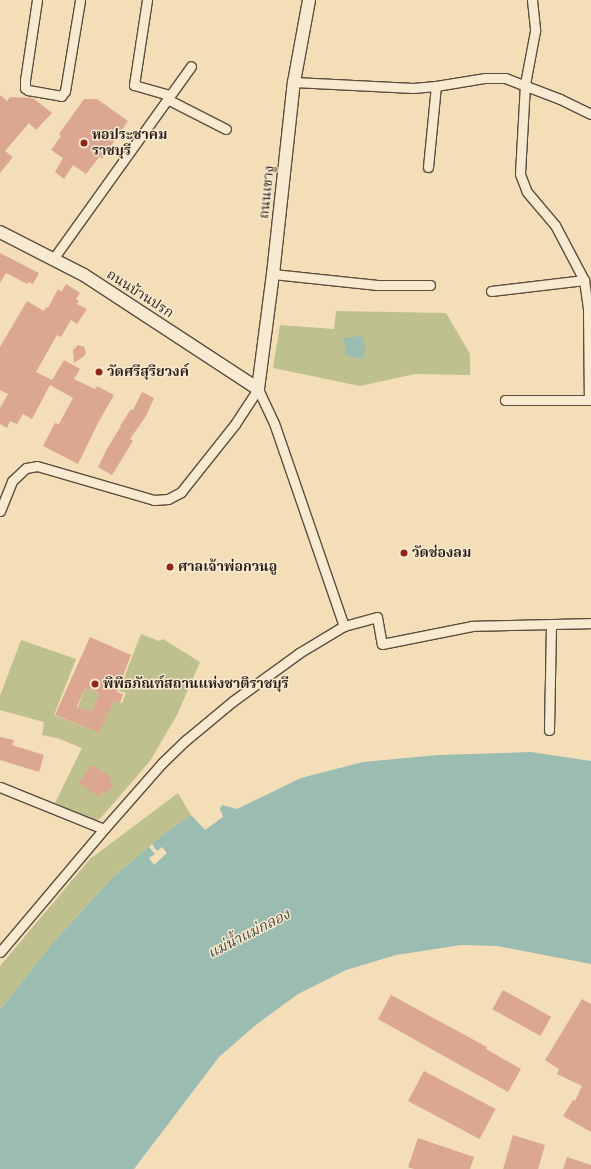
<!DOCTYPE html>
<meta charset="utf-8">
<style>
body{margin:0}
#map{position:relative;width:591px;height:1169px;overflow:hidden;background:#f3deb8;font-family:"IM FELL DW Pica","Noto Serif Thai",serif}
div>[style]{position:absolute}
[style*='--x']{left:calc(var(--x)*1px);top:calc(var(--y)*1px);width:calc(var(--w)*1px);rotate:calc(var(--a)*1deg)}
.green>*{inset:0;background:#bec08d;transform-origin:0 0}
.water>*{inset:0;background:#9bbcb0}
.pier>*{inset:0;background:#f3deb8}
.building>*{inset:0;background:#dca791;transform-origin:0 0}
.roads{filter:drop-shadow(1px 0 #5d4d3e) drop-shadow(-1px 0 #5d4d3e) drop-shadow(0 1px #5d4d3e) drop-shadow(0 -1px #5d4d3e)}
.street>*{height:9px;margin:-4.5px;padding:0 4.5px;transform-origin:4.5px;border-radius:4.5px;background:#f7ead1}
.secondary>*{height:12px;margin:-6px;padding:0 6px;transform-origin:6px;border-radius:6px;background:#f7ead1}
.dots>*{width:11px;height:11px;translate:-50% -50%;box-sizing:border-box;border:2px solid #f7ead1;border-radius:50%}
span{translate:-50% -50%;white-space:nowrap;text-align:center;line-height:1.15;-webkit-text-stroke:3px #f7ead1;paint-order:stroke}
.poi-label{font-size:14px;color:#2b1d16;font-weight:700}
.left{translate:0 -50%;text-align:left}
.street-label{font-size:14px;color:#2b1d16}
.water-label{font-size:15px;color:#4d4d44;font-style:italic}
</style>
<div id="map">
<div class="green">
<div style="clip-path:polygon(336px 311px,446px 313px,470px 354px,470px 375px,415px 374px,360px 386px,273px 368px,280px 325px,334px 329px)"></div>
<div style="clip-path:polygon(141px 634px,159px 641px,163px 639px,200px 662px,177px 715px,150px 761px,100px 819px,95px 821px,55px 803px,82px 748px,57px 738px,42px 735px,44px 722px,0 710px,0 696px,21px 640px,76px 659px,54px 715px,97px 732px,114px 701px,122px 703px,126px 693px,119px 691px)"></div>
<div style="left:85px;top:688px;width:15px;height:21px;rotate:20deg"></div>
<div style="clip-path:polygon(178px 793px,191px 815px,161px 836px,111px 879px,51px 945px,0 1010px,0 966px,90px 859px)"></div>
</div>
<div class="water">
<div style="clip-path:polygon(363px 336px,365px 347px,364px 356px,360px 359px,345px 355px,344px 338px)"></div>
<div style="clip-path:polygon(531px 752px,591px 761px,591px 964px,497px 946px,461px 945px,396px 955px,346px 970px,298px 994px,257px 1024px,219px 1057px,134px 1169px,0 1169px,0 1010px,51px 945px,111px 879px,161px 836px,191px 815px,205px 830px,223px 817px,220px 809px,222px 805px,237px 809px,301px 778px,363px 762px,438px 755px)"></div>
</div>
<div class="pier">
<div style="clip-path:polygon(152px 844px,157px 851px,162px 847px,167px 853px,154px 865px,149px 858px,155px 854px,149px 847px)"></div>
</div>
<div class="building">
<div style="clip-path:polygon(0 95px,7px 101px,10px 97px,33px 98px,52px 113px,36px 130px,29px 123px,5px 151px,13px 157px,0 173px)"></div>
<div style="clip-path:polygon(84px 99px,97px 99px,128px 121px,102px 159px,100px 156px,86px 174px,73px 165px,64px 179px,55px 172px,63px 158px,51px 150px,61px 136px,59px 134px)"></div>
<div style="clip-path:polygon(0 253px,39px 273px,33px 284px,28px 282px,27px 284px,6px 273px,0 283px)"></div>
<div style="clip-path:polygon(66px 284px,80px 293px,76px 299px,79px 301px,77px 304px,87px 309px,77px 324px,71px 320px,61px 337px,57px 335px,36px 372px,52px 380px,64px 360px,80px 369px,74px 379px,95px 389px,97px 386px,114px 395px,98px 423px,78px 464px,43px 446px,55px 423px,59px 424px,73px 398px,50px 385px,32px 419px,23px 414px,17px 424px,10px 421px,7px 428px,0 424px,0 408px,8px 394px,0 390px,0 347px,27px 301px,44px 311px,46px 307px,48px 308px,58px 289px,61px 292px)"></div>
<div style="clip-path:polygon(78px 345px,84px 347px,86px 353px,83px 357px,74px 363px,73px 350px)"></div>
<div style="clip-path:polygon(142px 392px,154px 398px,146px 416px,130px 439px,133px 441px,112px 475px,98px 467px,108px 447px,121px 426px,120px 426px,131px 409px,133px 410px)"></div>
<div style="clip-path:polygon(evenodd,90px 637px,131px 655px,117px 692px,123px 694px,120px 703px,114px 701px,99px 733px,55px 715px,90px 637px,85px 688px,99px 693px,92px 712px,77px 707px,85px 688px)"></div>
<div style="clip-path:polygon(0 737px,14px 740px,12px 745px,44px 755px,39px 772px,0 760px)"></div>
<div style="clip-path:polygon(91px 765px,112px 777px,109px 782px,113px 785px,107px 794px,103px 791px,99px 797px,79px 783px)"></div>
<div style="left:503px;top:990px;width:55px;height:22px;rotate:29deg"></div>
<div style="clip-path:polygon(391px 995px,487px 1047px,486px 1049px,521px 1069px,508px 1092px,378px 1019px)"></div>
<div style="clip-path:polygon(582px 999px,591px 1004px,591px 1132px,563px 1116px,573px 1100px,575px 1101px,582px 1086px,557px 1074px,559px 1069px,545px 1060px)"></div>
<div style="left:424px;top:1071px;width:81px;height:34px;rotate:28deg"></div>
<div style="clip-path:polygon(513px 1135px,545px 1145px,538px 1169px,503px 1169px)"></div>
<div style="clip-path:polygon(418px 1138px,474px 1157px,470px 1169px,414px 1169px,408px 1167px)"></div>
<div style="clip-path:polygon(567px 1157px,591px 1165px,591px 1169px,563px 1169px)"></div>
</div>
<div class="roads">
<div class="street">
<div style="--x:37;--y:0;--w:81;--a:98.5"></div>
<div style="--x:25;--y:80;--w:8;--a:90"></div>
<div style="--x:25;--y:88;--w:4;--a:34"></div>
<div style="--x:28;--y:90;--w:34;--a:10"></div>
<div style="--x:61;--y:96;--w:6;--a:-51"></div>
<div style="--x:65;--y:91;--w:92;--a:-80.6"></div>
<div style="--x:147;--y:0;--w:86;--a:98.7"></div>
<div style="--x:134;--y:85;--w:37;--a:16"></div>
<div style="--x:532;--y:0;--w:31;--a:84"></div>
<div style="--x:535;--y:31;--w:54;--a:100.7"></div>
<div style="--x:525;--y:84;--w:90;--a:93.2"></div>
<div style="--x:520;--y:174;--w:19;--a:69"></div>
<div style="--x:527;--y:192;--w:43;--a:49.7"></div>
<div style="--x:555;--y:225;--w:62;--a:62.2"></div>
<div style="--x:584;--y:280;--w:30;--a:82"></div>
<div style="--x:588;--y:310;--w:90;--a:89.4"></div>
<div style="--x:294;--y:82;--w:119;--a:2.9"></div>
<div style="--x:413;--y:88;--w:23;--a:-5"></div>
<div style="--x:436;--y:86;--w:50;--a:-9.3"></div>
<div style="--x:485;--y:78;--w:20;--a:0"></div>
<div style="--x:505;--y:78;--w:59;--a:20.9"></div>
<div style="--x:560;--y:99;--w:34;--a:26"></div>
<div style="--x:167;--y:99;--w:66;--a:27"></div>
<div style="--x:428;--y:167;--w:81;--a:-84.4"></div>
<div style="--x:53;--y:259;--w:237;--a:-54.4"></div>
<div style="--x:273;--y:274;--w:105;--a:6"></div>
<div style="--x:377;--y:285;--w:53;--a:0"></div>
<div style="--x:491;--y:291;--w:94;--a:-6.7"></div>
<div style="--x:258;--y:389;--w:38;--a:65"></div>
<div style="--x:274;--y:423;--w:215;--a:71"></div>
<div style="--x:505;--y:400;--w:86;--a:0"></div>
<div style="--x:0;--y:511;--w:32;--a:-68"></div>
<div style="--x:12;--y:481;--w:19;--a:-43"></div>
<div style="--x:26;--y:468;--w:11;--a:-10"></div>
<div style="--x:37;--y:466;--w:122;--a:16.2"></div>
<div style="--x:154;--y:500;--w:14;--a:-4"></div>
<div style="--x:168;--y:499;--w:15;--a:-28"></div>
<div style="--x:181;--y:492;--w:87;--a:-51.5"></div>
<div style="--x:235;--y:424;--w:42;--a:-56.7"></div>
<div style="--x:549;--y:730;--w:106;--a:-88.9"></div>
<div style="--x:0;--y:787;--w:112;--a:22"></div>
<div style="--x:0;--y:952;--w:161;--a:-49.8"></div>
<div style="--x:104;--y:829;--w:88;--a:-48.7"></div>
<div style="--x:162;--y:763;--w:33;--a:-44"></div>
<div style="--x:186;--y:740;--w:61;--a:-39.7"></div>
<div style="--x:233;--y:701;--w:82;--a:-36"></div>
<div style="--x:299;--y:653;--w:52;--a:-31"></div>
<div style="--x:344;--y:626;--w:34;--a:-15"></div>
<div style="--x:377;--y:617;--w:27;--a:80"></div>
<div style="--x:382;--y:644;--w:92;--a:-11.3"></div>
<div style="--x:472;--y:626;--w:119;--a:-1.4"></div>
</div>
<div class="secondary">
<div style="--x:0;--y:232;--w:94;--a:27.1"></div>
<div style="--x:84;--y:275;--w:208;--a:33.2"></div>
<div style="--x:258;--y:389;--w:116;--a:-82.6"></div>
<div style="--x:273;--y:274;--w:193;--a:-83.8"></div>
<div style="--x:294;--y:82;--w:83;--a:-79.6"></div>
</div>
</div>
<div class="dots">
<div style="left:84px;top:143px;background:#8f2418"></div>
<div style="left:99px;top:372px;background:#8f2418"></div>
<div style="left:404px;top:553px;background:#8f2418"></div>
<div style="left:170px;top:567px;background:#8f2418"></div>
<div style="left:95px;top:684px;background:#8f2418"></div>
</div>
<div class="poi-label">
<span class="left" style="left:92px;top:143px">หอประชาคม<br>ราชบุรี</span>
<span class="left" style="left:107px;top:372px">วัดศรีสุริยวงค์</span>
<span class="left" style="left:412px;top:553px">วัดช่องลม</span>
<span class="left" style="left:178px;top:567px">ศาลเจ้าพ่อกวนอู</span>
<span class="left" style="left:103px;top:684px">พิพิธภัณฑ์สถานแห่งชาติราชบุรี</span>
</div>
<div class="street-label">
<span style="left:267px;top:192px;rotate:-84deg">ถนนเขางู</span>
<span style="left:140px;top:294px;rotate:33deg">ถนนบ้านปรก</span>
</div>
<div class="water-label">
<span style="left:249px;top:934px;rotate:-27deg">แม่น้ำแม่กลอง</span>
</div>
</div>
